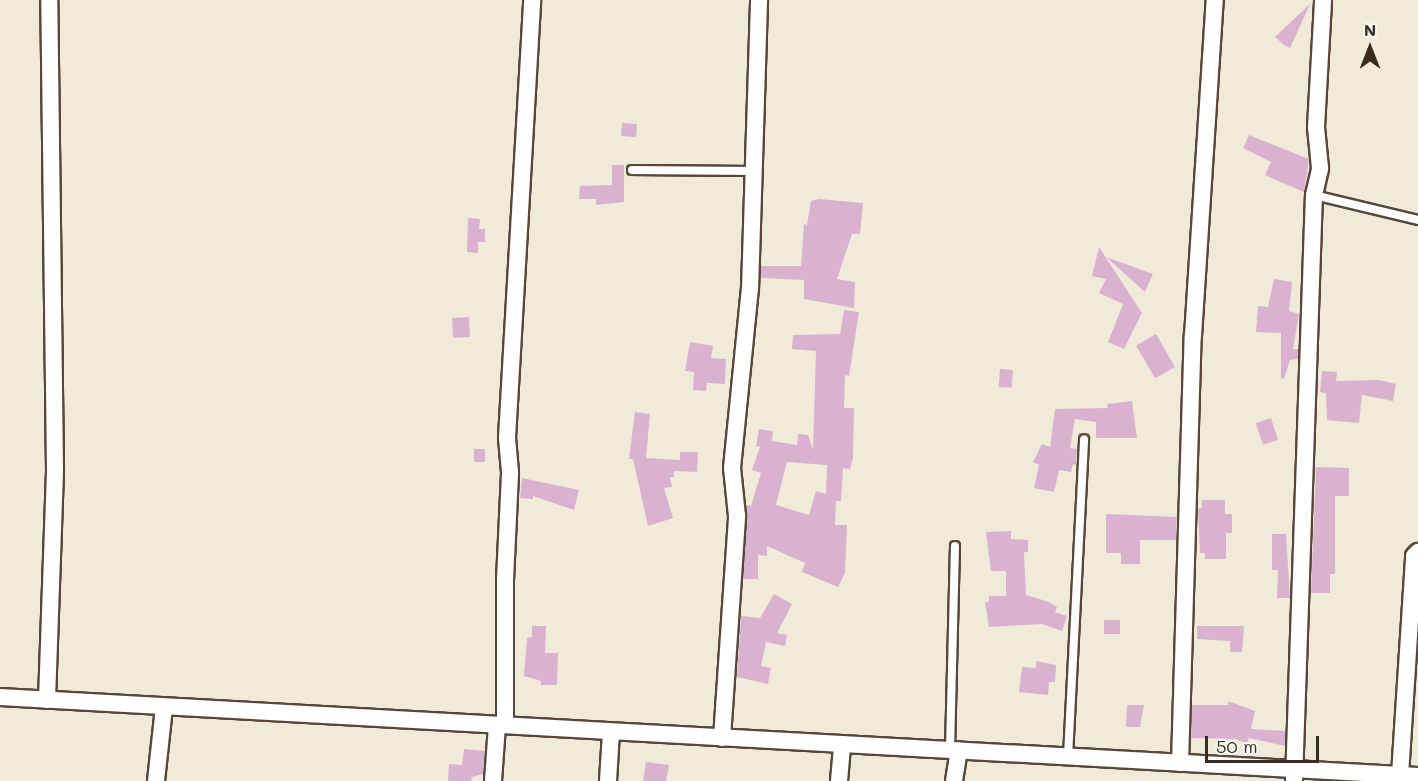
<!DOCTYPE html>
<style>
body{margin:0}
#map{position:relative;width:1418px;height:781px;overflow:hidden;background:#efebd8;font-family:Mali,sans-serif}
div>[style]{position:absolute}
[style*='--x']{left:calc(var(--x)*1px);top:calc(var(--y)*1px);width:calc(var(--w)*1px);rotate:calc(var(--a)*1deg)}
.building>*{inset:0;background:#d9b2d0;transform-origin:0 0}
.roads{filter:drop-shadow(2px 0 #56473a) drop-shadow(-2px 0 #56473a) drop-shadow(0 2px #56473a) drop-shadow(0 -2px #56473a)}
.lane>*{height:8px;margin:-4px;padding:0 4px;transform-origin:4px;border-radius:4px;background:#fff}
.street>*{height:16px;margin:-8px;padding:0 8px;transform-origin:8px;border-radius:8px;background:#fff}
span{translate:-50% -50%;white-space:nowrap;text-align:center;line-height:1.15;-webkit-text-stroke:5px #f6f6f2;paint-order:stroke}
.north{position:absolute;left:1340px;top:18px;width:60px;height:60px;-webkit-text-stroke:4px #f6f6f2;paint-order:stroke;rotate:0deg;font-size:16px;font-weight:700;line-height:24px;text-align:center;color:#3b2a1e}
.north::after{content:'';display:block;margin:auto;width:21px;height:27px;background:#3b2a1e;clip-path:polygon(50% 0,100% 100%,50% 72%,0 100%)}
.scale{position:absolute;left:1205px;top:736px;width:114px;height:27px;box-sizing:border-box;border:3px solid #3b2a1e;border-top:0;padding-left:8px;font-size:18px;line-height:21px;white-space:nowrap;color:#3b2a1e;-webkit-text-stroke:4px #f6f6f2;paint-order:stroke}
</style>
<div id="map">
<div class="building">
<div style="clip-path:polygon(1310px 4px,1290px 48px,1284px 45px,1275px 37px)"></div>
<div style="left:622px;top:123px;width:15px;height:13px;rotate:4deg"></div>
<div style="clip-path:polygon(1249px 135px,1309px 159px,1304px 192px,1265px 175px,1271px 162px,1243px 148px)"></div>
<div style="clip-path:polygon(612px 165px,624px 165px,624px 202px,596px 205px,596px 199px,579px 199px,580px 186px,612px 185px)"></div>
<div style="clip-path:polygon(819px 199px,863px 203px,860px 234px,852px 234px,837px 279px,855px 282px,854px 308px,804px 299px,804px 280px,761px 278px,761px 266px,801px 266px,804px 224px,807px 225px,811px 201px)"></div>
<div style="clip-path:polygon(468px 218px,480px 219px,479px 229px,485px 229px,485px 242px,478px 242px,478px 253px,467px 252px)"></div>
<div style="clip-path:polygon(1099px 247px,1142px 313px,1124px 349px,1108px 342px,1123px 304px,1099px 293px,1106px 279px,1092px 276px)"></div>
<div style="clip-path:polygon(1106px 257px,1153px 274px,1145px 292px)"></div>
<div style="clip-path:polygon(1274px 279px,1292px 282px,1289px 311px,1299px 314px,1293px 349px,1298px 349px,1298px 359px,1290px 360px,1284px 379px,1281px 378px,1281px 333px,1256px 332px,1258px 306px,1268px 307px)"></div>
<div style="clip-path:polygon(evenodd,844px 310px,859px 312px,849px 376px,845px 375px,844px 408px,854px 408px,853px 458px,850px 469px,843px 468px,841px 501px,836px 501px,835px 525px,847px 525px,845px 573px,838px 587px,802px 572px,805px 563px,767px 546px,767px 556px,758px 555px,758px 579px,743px 579px,746px 505px,751px 506px,761px 473px,752px 470px,760px 447px,756px 446px,759px 429px,773px 431px,772px 441px,797px 445px,798px 434px,808px 435px,813px 449px,816px 351px,792px 349px,793px 335px,840px 334px,844px 310px,787px 462px,827px 465px,826px 494px,816px 491px,809px 515px,776px 505px,787px 462px)"></div>
<div style="left:469px;top:317px;width:20px;height:17px;rotate:87deg"></div>
<div style="left:1156px;top:334px;width:38px;height:23px;rotate:60deg"></div>
<div style="clip-path:polygon(690px 342px,713px 346px,711px 358px,726px 359px,725px 384px,707px 383px,706px 391px,693px 390px,694px 372px,685px 371px)"></div>
<div style="left:1000px;top:369px;width:13px;height:18px;rotate:4deg"></div>
<div style="clip-path:polygon(1322px 371px,1337px 372px,1336px 381px,1379px 380px,1396px 384px,1393px 401px,1362px 395px,1359px 423px,1327px 420px,1326px 393px,1320px 392px)"></div>
<div style="clip-path:polygon(1132px 401px,1137px 438px,1096px 438px,1096px 422px,1075px 419px,1070px 448px,1077px 449px,1076px 465px,1073px 464px,1071px 472px,1059px 470px,1054px 492px,1034px 488px,1039px 465px,1033px 462px,1042px 444px,1050px 447px,1055px 409px,1108px 408px,1107px 404px)"></div>
<div style="clip-path:polygon(635px 412px,650px 414px,646px 458px,680px 460px,680px 452px,698px 452px,697px 472px,674px 471px,674px 477px,670px 477px,672px 487px,664px 488px,673px 518px,648px 526px,633px 459px,629px 459px)"></div>
<div style="left:1271px;top:418px;width:23px;height:16px;rotate:72deg"></div>
<div style="left:474px;top:449px;width:11px;height:13px"></div>
<div style="clip-path:polygon(1316px 467px,1349px 468px,1349px 496px,1335px 496px,1335px 574px,1330px 574px,1330px 593px,1311px 593px)"></div>
<div style="clip-path:polygon(522px 478px,579px 490px,574px 510px,533px 496px,533px 499px,520px 498px)"></div>
<div style="clip-path:polygon(1202px 500px,1225px 500px,1225px 514px,1232px 514px,1232px 533px,1226px 533px,1226px 559px,1205px 559px,1205px 553px,1200px 553px,1198px 509px,1202px 508px)"></div>
<div style="clip-path:polygon(1177px 509px,1176px 540px,1140px 540px,1140px 564px,1121px 564px,1121px 553px,1106px 553px,1106px 514px,1177px 517px)"></div>
<div style="clip-path:polygon(1011px 531px,1011px 539px,1028px 540px,1028px 552px,1024px 552px,1026px 595px,1049px 602px,1057px 607px,1055px 612px,1067px 616px,1062px 631px,1042px 624px,989px 627px,985px 602px,989px 602px,989px 596px,1006px 596px,1006px 571px,991px 571px,986px 532px)"></div>
<div style="clip-path:polygon(1272px 534px,1286px 534px,1290px 598px,1277px 598px,1278px 570px,1272px 570px)"></div>
<div style="clip-path:polygon(774px 594px,792px 604px,777px 633px,787px 635px,785px 646px,766px 642px,761px 666px,771px 668px,768px 684px,737px 677px,741px 616px,760px 618px)"></div>
<div style="left:1104px;top:620px;width:16px;height:14px"></div>
<div style="clip-path:polygon(532px 626px,546px 626px,545px 653px,558px 653px,557px 685px,541px 685px,541px 681px,524px 676px,527px 638px,532px 637px)"></div>
<div style="clip-path:polygon(1197px 626px,1244px 626px,1242px 652px,1230px 652px,1230px 641px,1197px 639px)"></div>
<div style="clip-path:polygon(1036px 661px,1056px 665px,1055px 682px,1049px 682px,1048px 695px,1019px 692px,1022px 667px,1036px 668px)"></div>
<div style="clip-path:polygon(1228px 701px,1255px 711px,1251px 729px,1285px 731px,1285px 746px,1249px 738px,1247px 744px,1236px 739px,1191px 738px,1192px 705px,1228px 705px)"></div>
<div style="clip-path:polygon(1127px 705px,1144px 705px,1140px 727px,1126px 727px)"></div>
<div style="clip-path:polygon(464px 749px,485px 751px,483px 774px,472px 777px,471px 781px,448px 781px,449px 764px,462px 765px)"></div>
<div style="clip-path:polygon(646px 762px,669px 765px,666px 781px,643px 781px)"></div>
</div>
<div class="roads">
<div class="lane">
<div style="--x:632;--y:170;--w:119;--a:0.5"></div>
<div style="--x:1314;--y:195;--w:107;--a:13.5"></div>
<div style="--x:950;--y:750;--w:204;--a:-88.6"></div>
<div style="--x:1068;--y:757;--w:318;--a:-87.1"></div>
</div>
<div class="street">
<div style="--x:0;--y:697;--w:1420;--a:3.19"></div>
<div style="--x:47;--y:700;--w:231;--a:-88"></div>
<div style="--x:55;--y:469;--w:469;--a:-90.7"></div>
<div style="--x:505;--y:725;--w:145;--a:-90"></div>
<div style="--x:505;--y:580;--w:108;--a:-87.3"></div>
<div style="--x:510;--y:472;--w:34;--a:-95"></div>
<div style="--x:507;--y:438;--w:439;--a:-86.7"></div>
<div style="--x:722;--y:738;--w:223;--a:-86.1"></div>
<div style="--x:737;--y:516;--w:48;--a:-95.9"></div>
<div style="--x:732;--y:468;--w:180;--a:-84.3"></div>
<div style="--x:750;--y:289;--w:289;--a:-88.2"></div>
<div style="--x:1180;--y:763;--w:427;--a:-88.3"></div>
<div style="--x:1193;--y:336;--w:337;--a:-86.3"></div>
<div style="--x:1400;--y:775;--w:219;--a:-86.3"></div>
<div style="--x:1414;--y:556;--w:6;--a:-45"></div>
<div style="--x:156;--y:781;--w:74;--a:-83.8"></div>
<div style="--x:493;--y:781;--w:56;--a:-85.9"></div>
<div style="--x:608;--y:781;--w:49;--a:-86.5"></div>
<div style="--x:839;--y:781;--w:37;--a:-85"></div>
<div style="--x:954;--y:781;--w:31;--a:-81"></div>
<div style="--x:1294;--y:781;--w:586;--a:-88.05"></div>
<div style="--x:1314;--y:195;--w:28;--a:-77"></div>
<div style="--x:1320;--y:168;--w:41;--a:-95.6"></div>
<div style="--x:1316;--y:127;--w:127;--a:-86.8"></div>
</div>
</div>
<div class="north">N</div>
<div class="scale">50 m</div>
</div>
